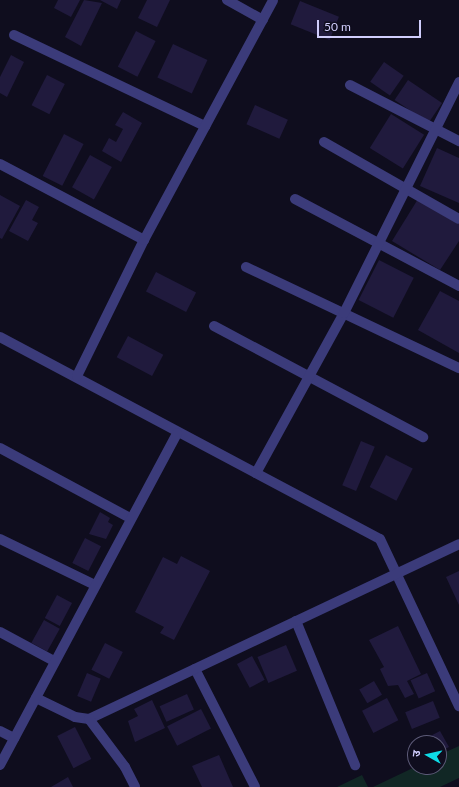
<!DOCTYPE html>
<meta charset="utf-8">
<style>
body{margin:0}
#map{position:relative;width:459px;height:787px;overflow:hidden;background:#0f0d1e;font-family:Lato,"Noto Sans Devanagari",sans-serif}
div>[style]{position:absolute}
[style*='--x']{left:calc(var(--x)*1px);top:calc(var(--y)*1px);width:calc(var(--w)*1px);rotate:calc(var(--a)*1deg)}
.green>*{inset:0;background:#112725}
.building>*{inset:0;background:#201a3d;transform-origin:0 0}
.minor>*{height:10px;margin:-5px;padding:0 5px;transform-origin:5px;border-radius:5px;background:#3b3b7a}
span{translate:-50% -50%;white-space:nowrap;text-align:center;line-height:1.15;-webkit-text-stroke:3px #0f0d1e;paint-order:stroke}
.north{position:absolute;left:407px;top:735px;width:40px;height:40px;box-sizing:border-box;background:#0f0d1e;border:1px solid #5c5a77;border-radius:50%;rotate:278deg;font-size:11px;font-weight:700;line-height:16px;text-align:center;color:#d0cdfc}
.north::after{content:'';display:block;margin:auto;width:14px;height:18px;background:#0edbe7;clip-path:polygon(50% 0,100% 100%,50% 72%,0 100%)}
.scale{position:absolute;left:317px;top:20px;width:104px;height:18px;box-sizing:border-box;border:2px solid #d0cdfc;border-top:0;padding-left:5px;font-size:12px;line-height:14px;white-space:nowrap;color:#d0cdfc;-webkit-text-stroke:3px #0f0d1e;paint-order:stroke}
</style>
<div id="map">
<div class="green">
<div style="clip-path:polygon(459px 746px,459px 778px,440px 787px,373px 787px,415px 767px,439px 767px,439px 755px)"></div>
<div style="clip-path:polygon(362px 775px,368px 787px,337px 787px)"></div>
</div>
<div class="building">
<div style="clip-path:polygon(58px 0,80px 0,71px 17px,54px 8px)"></div>
<div style="clip-path:polygon(84px 0,102px 3px,81px 46px,65px 37px)"></div>
<div style="clip-path:polygon(100px 0,121px 0,117px 9px)"></div>
<div style="clip-path:polygon(147px 0,170px 0,157px 27px,138px 18px)"></div>
<div style="left:300px;top:1px;width:42px;height:25px;rotate:22deg"></div>
<div style="left:136px;top:31px;width:22px;height:40px;rotate:27deg"></div>
<div style="left:173px;top:44px;width:38px;height:37px;rotate:25deg"></div>
<div style="clip-path:polygon(11px 55px,24px 62px,7px 97px,0 93px,0 77px)"></div>
<div style="left:384px;top:62px;width:24px;height:24px;rotate:35deg"></div>
<div style="left:47px;top:75px;width:20px;height:34px;rotate:27deg"></div>
<div style="left:408px;top:80px;width:41px;height:24px;rotate:34deg"></div>
<div style="left:255px;top:105px;width:36px;height:21px;rotate:24deg"></div>
<div style="clip-path:polygon(123px 112px,142px 123px,121px 162px,102px 151px,109px 138px,116px 142px,123px 129px,115px 125px)"></div>
<div style="left:391px;top:114px;width:39px;height:40px;rotate:32deg"></div>
<div style="left:64px;top:134px;width:22px;height:47px;rotate:27deg"></div>
<div style="clip-path:polygon(437px 148px,459px 158px,459px 203px,420px 186px)"></div>
<div style="left:90px;top:155px;width:25px;height:37px;rotate:29deg"></div>
<div style="clip-path:polygon(0 195px,20px 206px,2px 239px,0 238px)"></div>
<div style="clip-path:polygon(418px 199px,459px 224px,459px 241px,440px 270px,392px 241px)"></div>
<div style="clip-path:polygon(26px 200px,39px 207px,32px 220px,38px 223px,28px 241px,9px 231px)"></div>
<div style="left:379px;top:260px;width:39px;height:45px;rotate:27deg"></div>
<div style="left:156px;top:272px;width:45px;height:22px;rotate:27deg"></div>
<div style="clip-path:polygon(440px 291px,459px 301px,459px 353px,418px 330px)"></div>
<div style="left:128px;top:336px;width:40px;height:24px;rotate:28deg"></div>
<div style="left:361px;top:441px;width:15px;height:48px;rotate:23deg"></div>
<div style="left:386px;top:455px;width:30px;height:36px;rotate:27deg"></div>
<div style="clip-path:polygon(100px 512px,110px 518px,108px 522px,113px 525px,106px 539px,89px 534px)"></div>
<div style="left:85px;top:538px;width:18px;height:28px;rotate:27deg"></div>
<div style="clip-path:polygon(181px 556px,210px 571px,174px 640px,160px 633px,164px 627px,135px 612px,163px 557px,177px 564px)"></div>
<div style="clip-path:polygon(459px 571px,459px 605px,446px 577px)"></div>
<div style="left:57px;top:595px;width:17px;height:26px;rotate:28deg"></div>
<div style="left:44px;top:620px;width:18px;height:26px;rotate:29deg"></div>
<div style="clip-path:polygon(398px 626px,421px 674px,407px 681px,414px 694px,405px 698px,398px 685px,388px 686px,380px 669px,384px 667px,369px 640px)"></div>
<div style="left:105px;top:643px;width:20px;height:30px;rotate:27deg"></div>
<div style="left:286px;top:645px;width:28px;height:31px;rotate:67deg"></div>
<div style="left:252px;top:656px;width:27px;height:17px;rotate:62deg"></div>
<div style="left:87px;top:673px;width:15px;height:25px;rotate:23deg"></div>
<div style="left:427px;top:673px;width:20px;height:18px;rotate:66deg"></div>
<div style="left:374px;top:681px;width:16px;height:17px;rotate:60deg"></div>
<div style="left:187px;top:694px;width:17px;height:30px;rotate:66deg"></div>
<div style="left:387px;top:698px;width:25px;height:28px;rotate:63deg"></div>
<div style="clip-path:polygon(152px 700px,165px 728px,135px 742px,128px 721px,138px 716px,134px 709px)"></div>
<div style="left:433px;top:701px;width:18px;height:30px;rotate:68deg"></div>
<div style="left:201px;top:709px;width:22px;height:38px;rotate:63deg"></div>
<div style="left:75px;top:727px;width:36px;height:20px;rotate:63deg"></div>
<div style="clip-path:polygon(440px 731px,449px 747px,439px 752px,439px 743px,417px 743px)"></div>
<div style="clip-path:polygon(219px 755px,233px 787px,202px 787px,192px 766px)"></div>
<div style="clip-path:polygon(68px 777px,73px 787px,51px 787px)"></div>
</div>
<div class="minor">
<div style="--x:227;--y:0;--w:41;--a:29.1"></div>
<div style="--x:14;--y:35;--w:212;--a:25.5"></div>
<div style="--x:350;--y:85;--w:123;--a:27.2"></div>
<div style="--x:324;--y:142;--w:155;--a:29.7"></div>
<div style="--x:0;--y:164;--w:163;--a:27.8"></div>
<div style="--x:295;--y:199;--w:186;--a:27.9"></div>
<div style="--x:246;--y:267;--w:236;--a:25.4"></div>
<div style="--x:214;--y:326;--w:237;--a:28"></div>
<div style="--x:0;--y:337;--w:430;--a:28"></div>
<div style="--x:380;--y:539;--w:185;--a:64.7"></div>
<div style="--x:77;--y:376;--w:152;--a:-63.8"></div>
<div style="--x:144;--y:240;--w:272;--a:-61.7"></div>
<div style="--x:0;--y:448;--w:148;--a:28.3"></div>
<div style="--x:256;--y:473;--w:183;--a:-61.2"></div>
<div style="--x:344;--y:313;--w:258;--a:-63.5"></div>
<div style="--x:0;--y:539;--w:106;--a:25.8"></div>
<div style="--x:296;--y:621;--w:156;--a:67.7"></div>
<div style="--x:0;--y:632;--w:61;--a:28.2"></div>
<div style="--x:195;--y:669;--w:132;--a:63"></div>
<div style="--x:36;--y:698;--w:43;--a:26"></div>
<div style="--x:75;--y:717;--w:14;--a:8"></div>
<div style="--x:89;--y:719;--w:409;--a:-25.3"></div>
<div style="--x:89;--y:719;--w:60;--a:53.1"></div>
<div style="--x:125;--y:767;--w:22;--a:63"></div>
<div style="--x:0;--y:731;--w:16;--a:27"></div>
<div style="--x:0;--y:765;--w:376;--a:-61.9"></div>
</div>
<div class="north">उ</div>
<div class="scale">50 m</div>
</div>
